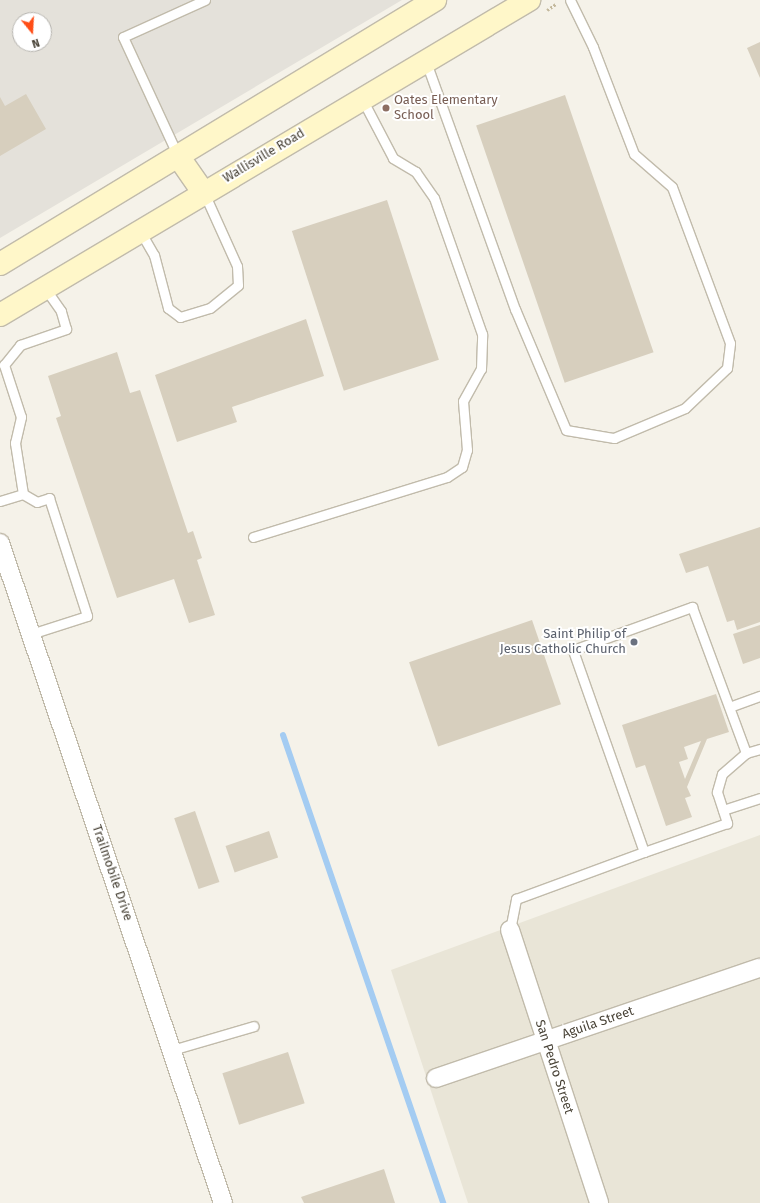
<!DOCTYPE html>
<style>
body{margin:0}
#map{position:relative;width:760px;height:1203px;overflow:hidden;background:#f5f2e9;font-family:"Fira Sans",sans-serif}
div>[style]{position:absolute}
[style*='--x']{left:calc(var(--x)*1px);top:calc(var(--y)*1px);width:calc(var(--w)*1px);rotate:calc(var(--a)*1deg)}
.residential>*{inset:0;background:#e9e5d7}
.industrial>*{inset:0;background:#e4e1da}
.stream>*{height:6px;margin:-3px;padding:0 3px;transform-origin:3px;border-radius:3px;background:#a4ccf2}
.building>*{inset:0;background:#d7cfbe;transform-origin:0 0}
.path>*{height:2.5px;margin-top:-1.25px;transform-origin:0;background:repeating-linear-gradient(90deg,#c3b89c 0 2px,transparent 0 4px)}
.roads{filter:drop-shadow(1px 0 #c1bbab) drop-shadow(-1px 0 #c1bbab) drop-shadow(0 1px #c1bbab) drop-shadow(0 -1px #c1bbab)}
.lane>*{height:9px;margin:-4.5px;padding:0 4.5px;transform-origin:4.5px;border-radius:4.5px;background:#fff}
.street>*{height:18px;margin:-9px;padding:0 9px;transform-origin:9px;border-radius:9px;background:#fff}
.secondary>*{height:22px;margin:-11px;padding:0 11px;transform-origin:11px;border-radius:11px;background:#fff7c9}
.dots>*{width:11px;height:11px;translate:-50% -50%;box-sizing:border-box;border:2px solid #fff;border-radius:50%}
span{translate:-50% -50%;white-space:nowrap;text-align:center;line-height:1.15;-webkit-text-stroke:4px #fff;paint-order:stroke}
.education-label{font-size:13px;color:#785e54}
.left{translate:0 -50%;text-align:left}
.street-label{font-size:13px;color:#494337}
.worship-label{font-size:13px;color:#5b616d}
.right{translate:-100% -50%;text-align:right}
.north{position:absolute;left:12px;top:12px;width:40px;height:40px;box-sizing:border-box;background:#fff;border:1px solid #b6b4af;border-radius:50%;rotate:162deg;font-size:11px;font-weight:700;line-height:16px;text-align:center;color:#494337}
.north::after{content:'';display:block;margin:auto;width:14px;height:18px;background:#ff4d16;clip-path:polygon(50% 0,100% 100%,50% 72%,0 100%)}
</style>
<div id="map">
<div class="residential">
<div style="clip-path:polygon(760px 835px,760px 1203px,468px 1203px,391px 970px)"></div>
</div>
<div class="industrial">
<div style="clip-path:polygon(evenodd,0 0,402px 0,0 238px,0 0,20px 20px,44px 20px,44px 44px,20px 44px,20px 20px)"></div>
</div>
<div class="stream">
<div style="--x:283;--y:735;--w:495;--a:71.1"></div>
</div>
<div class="building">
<div style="clip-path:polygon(760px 42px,760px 78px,747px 48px)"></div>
<div style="clip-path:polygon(26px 94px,46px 129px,0 156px,0 97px,5px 106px)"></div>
<div style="left:565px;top:95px;width:272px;height:94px;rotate:71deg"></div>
<div style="left:387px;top:200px;width:168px;height:100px;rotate:72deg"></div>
<div style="clip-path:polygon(306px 319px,324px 376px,232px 407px,237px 422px,177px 442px,155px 375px)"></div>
<div style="clip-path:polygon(117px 352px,130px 393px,140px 390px,188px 533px,193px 531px,202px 558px,197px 560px,215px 615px,189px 623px,174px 579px,117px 598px,56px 418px,61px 416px,48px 376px)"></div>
<div style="clip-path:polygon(760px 527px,760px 622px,737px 630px,734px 620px,727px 622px,708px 566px,686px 573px,679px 554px)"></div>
<div style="left:532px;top:620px;width:89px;height:130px;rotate:71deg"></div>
<div style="clip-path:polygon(760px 625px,760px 658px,743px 664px,733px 634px)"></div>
<div style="clip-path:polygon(evenodd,716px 694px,729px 732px,707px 739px,687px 787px,691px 796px,685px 798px,692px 817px,666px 826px,645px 765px,636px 768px,622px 725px,716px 694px,701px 741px,685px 779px,679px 762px,688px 759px,684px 747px,701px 741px)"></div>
<div style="left:195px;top:811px;width:75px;height:22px;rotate:71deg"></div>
<div style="left:269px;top:831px;width:28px;height:46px;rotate:71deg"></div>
<div style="left:288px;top:1052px;width:54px;height:69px;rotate:72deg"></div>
<div style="clip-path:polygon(384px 1169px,395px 1203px,304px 1203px,301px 1197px)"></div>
</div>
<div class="path">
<div style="--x:547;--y:10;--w:11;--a:-34"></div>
</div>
<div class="roads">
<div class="lane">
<div style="--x:426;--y:62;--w:263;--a:70.2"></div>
<div style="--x:515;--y:309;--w:131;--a:67.1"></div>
<div style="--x:566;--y:430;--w:49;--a:9.5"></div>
<div style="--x:614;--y:438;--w:77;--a:-22.9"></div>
<div style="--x:685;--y:408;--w:58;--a:-43.6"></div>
<div style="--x:727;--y:368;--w:25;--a:-83"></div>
<div style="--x:730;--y:343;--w:166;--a:-110.4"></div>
<div style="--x:672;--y:187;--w:50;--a:-139"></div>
<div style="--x:634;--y:154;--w:115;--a:-111"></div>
<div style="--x:593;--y:47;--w:52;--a:-116.1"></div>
<div style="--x:178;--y:156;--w:131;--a:-114.8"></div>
<div style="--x:123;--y:37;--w:90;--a:-24.3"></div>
<div style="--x:140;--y:231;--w:28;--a:60"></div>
<div style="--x:154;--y:255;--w:55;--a:75.2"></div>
<div style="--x:168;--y:308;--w:15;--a:37"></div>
<div style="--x:180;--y:317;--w:31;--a:-17"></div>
<div style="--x:210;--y:308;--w:36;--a:-39"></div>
<div style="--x:238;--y:285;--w:19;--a:-93"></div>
<div style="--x:237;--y:266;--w:80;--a:-114.3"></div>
<div style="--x:23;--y:494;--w:16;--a:30"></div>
<div style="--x:37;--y:502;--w:13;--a:-18"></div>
<div style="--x:49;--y:498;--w:124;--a:72.1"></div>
<div style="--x:87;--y:616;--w:59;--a:162.2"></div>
<div style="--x:0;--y:501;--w:24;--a:-17"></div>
<div style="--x:23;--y:494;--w:52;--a:-98.9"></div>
<div style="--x:15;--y:443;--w:27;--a:-77"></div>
<div style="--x:21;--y:417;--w:55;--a:-108.1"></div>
<div style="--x:4;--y:365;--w:26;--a:-51"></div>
<div style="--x:20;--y:345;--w:49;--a:-19.2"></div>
<div style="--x:66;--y:329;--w:19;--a:-106"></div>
<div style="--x:61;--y:311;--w:28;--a:-125"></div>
<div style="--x:253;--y:537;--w:203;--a:-17.2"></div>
<div style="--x:447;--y:477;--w:18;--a:-34"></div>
<div style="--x:462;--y:467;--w:18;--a:-74"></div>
<div style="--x:467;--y:450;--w:49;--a:-94.7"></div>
<div style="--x:463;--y:401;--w:37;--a:-61"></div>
<div style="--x:481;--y:369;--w:35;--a:-88"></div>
<div style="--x:482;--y:334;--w:144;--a:-109.4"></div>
<div style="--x:434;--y:198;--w:32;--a:-125"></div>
<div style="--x:416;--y:172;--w:27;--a:-149"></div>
<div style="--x:393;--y:158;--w:67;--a:-117.7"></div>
<div style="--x:692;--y:607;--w:156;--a:69.7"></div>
<div style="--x:746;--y:753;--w:32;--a:139"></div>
<div style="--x:722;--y:774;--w:19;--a:106"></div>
<div style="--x:717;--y:792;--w:33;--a:72"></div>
<div style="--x:727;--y:823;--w:88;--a:160.7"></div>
<div style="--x:644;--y:852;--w:214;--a:-109.4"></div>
<div style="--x:573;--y:650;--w:127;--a:-19.9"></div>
<div style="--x:732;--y:706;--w:30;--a:-20"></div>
<div style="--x:746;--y:753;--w:15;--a:-16"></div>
<div style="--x:723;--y:810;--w:39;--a:-18"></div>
<div style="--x:510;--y:930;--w:32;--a:-79"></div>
<div style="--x:516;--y:899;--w:136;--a:-20.2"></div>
<div style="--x:172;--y:1050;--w:85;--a:-16.3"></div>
</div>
<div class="street">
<div style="--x:0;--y:543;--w:697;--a:71.33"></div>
<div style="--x:510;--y:930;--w:287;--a:71.9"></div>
<div style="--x:436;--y:1078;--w:342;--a:-18.8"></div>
</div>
<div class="secondary">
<div style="--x:178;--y:156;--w:44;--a:55.2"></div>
<div style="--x:0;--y:264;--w:509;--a:-31.25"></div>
<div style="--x:0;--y:315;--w:616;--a:-30.77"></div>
</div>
</div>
<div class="dots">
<div style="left:386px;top:108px;background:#8d6e63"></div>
<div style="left:634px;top:642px;background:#6b7280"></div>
</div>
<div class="education-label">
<span class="left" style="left:394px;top:108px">Oates Elementary<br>School</span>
</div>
<div class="street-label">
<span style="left:264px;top:156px;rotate:-31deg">Wallisville Road</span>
<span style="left:112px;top:873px;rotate:71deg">Trailmobile Drive</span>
<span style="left:598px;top:1023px;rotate:-19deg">Aguila Street</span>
<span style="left:554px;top:1067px;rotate:72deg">San Pedro Street</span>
</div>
<div class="worship-label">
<span class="right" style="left:626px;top:642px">Saint Philip of<br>Jesus Catholic Church</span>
</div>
<div class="north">N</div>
</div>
